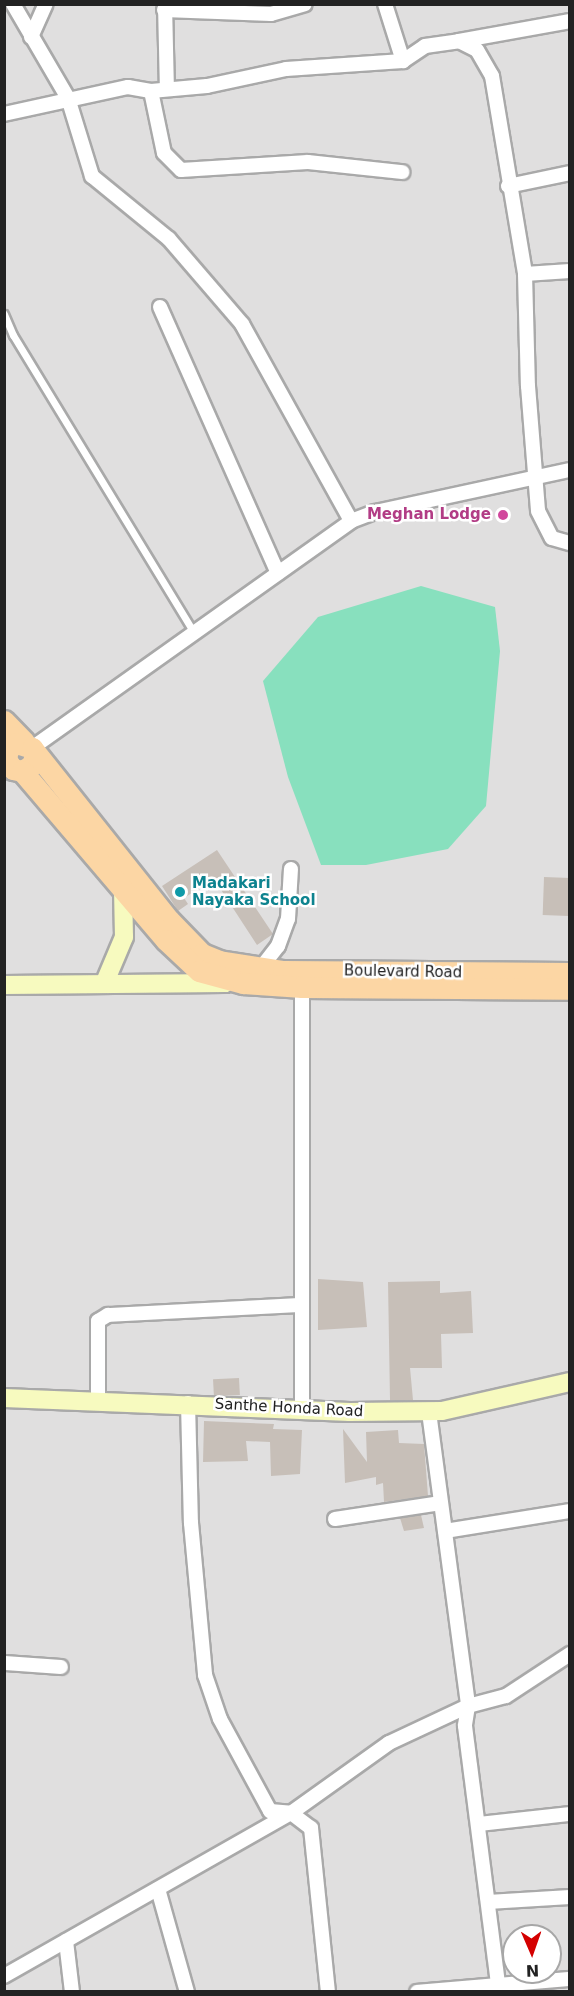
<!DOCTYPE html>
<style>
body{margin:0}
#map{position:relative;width:574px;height:1996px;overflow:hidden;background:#f2efe9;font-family:"DejaVu Sans",sans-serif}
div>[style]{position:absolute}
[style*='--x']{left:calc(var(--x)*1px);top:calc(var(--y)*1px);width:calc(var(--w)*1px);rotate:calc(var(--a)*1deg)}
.residential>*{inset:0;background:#e0dfdf}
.pitch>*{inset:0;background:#88e0be}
.building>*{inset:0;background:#c7bfb8;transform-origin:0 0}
.roads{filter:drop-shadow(2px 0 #a9a9a9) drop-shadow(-2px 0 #a9a9a9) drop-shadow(0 2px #a9a9a9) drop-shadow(0 -2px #a9a9a9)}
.lane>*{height:7px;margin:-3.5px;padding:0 3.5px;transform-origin:3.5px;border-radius:3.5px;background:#fff}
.street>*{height:14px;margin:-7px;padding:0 7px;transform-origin:7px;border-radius:7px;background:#fff}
.secondary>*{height:18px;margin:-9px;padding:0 9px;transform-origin:9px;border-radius:9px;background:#f7fabf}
.primary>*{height:21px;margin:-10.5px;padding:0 10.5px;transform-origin:10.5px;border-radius:10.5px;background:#fcd6a4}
.dots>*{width:16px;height:16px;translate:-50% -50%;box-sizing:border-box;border:3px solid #fff;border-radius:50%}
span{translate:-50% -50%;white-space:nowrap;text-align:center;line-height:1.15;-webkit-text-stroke:5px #fff;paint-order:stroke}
.hotel-label{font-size:15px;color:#b23c85;font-weight:700}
.right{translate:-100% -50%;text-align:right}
.culture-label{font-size:15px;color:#0d838f;font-weight:700}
.left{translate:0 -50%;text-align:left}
.street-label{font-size:15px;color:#222}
.frame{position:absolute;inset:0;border:6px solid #222;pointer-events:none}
.north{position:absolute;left:502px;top:1924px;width:60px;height:60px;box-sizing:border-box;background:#fff;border:2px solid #a7a7a7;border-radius:50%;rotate:178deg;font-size:16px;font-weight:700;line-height:24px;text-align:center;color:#222}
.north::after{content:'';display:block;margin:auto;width:21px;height:27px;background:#d40000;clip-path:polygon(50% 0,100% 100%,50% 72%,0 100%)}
</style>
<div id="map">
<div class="residential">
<div style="clip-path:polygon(evenodd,5px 5px,569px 5px,569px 1991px,5px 1992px,5px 5px,514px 1936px,550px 1936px,550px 1972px,514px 1972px,514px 1936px)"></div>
</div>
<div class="pitch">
<div style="clip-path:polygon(421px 586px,495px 607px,500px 651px,486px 806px,448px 849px,366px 865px,321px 865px,288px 777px,263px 681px,318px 617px)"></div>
</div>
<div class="building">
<div style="clip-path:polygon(217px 850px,273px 934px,257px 945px,214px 879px,184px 898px,188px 904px,178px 911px,162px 886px)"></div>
<div style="left:544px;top:877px;width:26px;height:38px;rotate:2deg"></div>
<div style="clip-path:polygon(318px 1279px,363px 1282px,367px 1327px,318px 1330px)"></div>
<div style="clip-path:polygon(440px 1281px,440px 1293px,471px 1291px,473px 1333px,441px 1334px,442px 1368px,410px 1368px,413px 1400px,390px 1400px,388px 1282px)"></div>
<div style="left:239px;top:1378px;width:17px;height:26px;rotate:87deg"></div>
<div style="clip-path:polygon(204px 1421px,274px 1424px,273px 1429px,302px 1430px,300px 1474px,271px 1476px,270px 1442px,246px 1441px,248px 1461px,203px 1462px)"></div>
<div style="clip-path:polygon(343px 1429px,367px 1462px,366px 1432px,398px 1430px,399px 1443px,424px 1444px,428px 1496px,384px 1502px,383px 1483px,376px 1485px,376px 1477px,345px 1483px)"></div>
<div style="clip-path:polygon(421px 1515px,424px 1528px,404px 1531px,400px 1518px)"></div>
</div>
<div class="roads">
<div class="lane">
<div style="--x:4;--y:314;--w:23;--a:67"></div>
<div style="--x:13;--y:335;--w:349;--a:58.7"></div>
</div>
<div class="street">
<div style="--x:13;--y:4;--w:109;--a:59.7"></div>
<div style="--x:68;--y:98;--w:82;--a:72.9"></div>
<div style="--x:92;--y:176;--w:99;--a:39.3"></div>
<div style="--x:169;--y:239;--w:112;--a:49.3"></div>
<div style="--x:242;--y:324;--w:225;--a:61"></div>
<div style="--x:165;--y:4;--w:85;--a:88.7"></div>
<div style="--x:385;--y:4;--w:60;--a:72.5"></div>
<div style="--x:164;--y:10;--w:107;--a:2.1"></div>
<div style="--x:271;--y:14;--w:35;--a:-16"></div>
<div style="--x:31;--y:37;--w:36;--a:-66"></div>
<div style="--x:459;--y:41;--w:113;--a:-10.2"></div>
<div style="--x:151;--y:91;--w:63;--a:78.2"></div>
<div style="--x:164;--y:153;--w:24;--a:45"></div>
<div style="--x:181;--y:170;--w:127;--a:-3.6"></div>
<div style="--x:308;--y:162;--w:95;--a:6.1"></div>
<div style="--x:4;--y:114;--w:127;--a:-12.3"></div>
<div style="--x:128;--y:87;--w:23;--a:10"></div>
<div style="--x:151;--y:91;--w:56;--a:-5.1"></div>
<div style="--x:207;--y:86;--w:81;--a:-12.1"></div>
<div style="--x:286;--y:69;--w:117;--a:-3.9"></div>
<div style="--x:403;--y:61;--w:27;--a:-34"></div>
<div style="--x:425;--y:46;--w:34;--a:-8"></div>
<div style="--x:459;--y:41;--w:20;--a:27"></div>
<div style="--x:477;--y:50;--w:30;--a:60"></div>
<div style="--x:492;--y:76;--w:201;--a:80.5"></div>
<div style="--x:525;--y:274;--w:45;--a:-3.8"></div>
<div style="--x:508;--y:186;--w:63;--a:-11.8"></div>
<div style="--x:525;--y:274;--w:112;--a:88.5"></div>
<div style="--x:528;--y:386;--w:125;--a:85.4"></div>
<div style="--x:538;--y:511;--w:30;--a:63"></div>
<div style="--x:552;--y:538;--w:19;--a:16"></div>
<div style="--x:160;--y:307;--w:291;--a:66.1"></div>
<div style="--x:32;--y:748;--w:392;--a:-35.4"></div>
<div style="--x:351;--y:521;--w:26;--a:-21"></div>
<div style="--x:375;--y:512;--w:199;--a:-12.2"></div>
<div style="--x:260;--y:969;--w:29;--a:-52"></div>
<div style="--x:278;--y:946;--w:29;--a:-70"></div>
<div style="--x:288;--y:919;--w:50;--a:-86.6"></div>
<div style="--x:98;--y:1400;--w:79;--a:-90"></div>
<div style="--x:98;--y:1321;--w:12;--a:-31"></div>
<div style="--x:108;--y:1315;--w:194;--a:-3"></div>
<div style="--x:188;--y:1403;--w:120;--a:88.6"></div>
<div style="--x:191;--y:1523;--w:153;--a:84.7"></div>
<div style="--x:205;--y:1675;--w:46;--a:71.2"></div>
<div style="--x:220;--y:1719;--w:105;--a:61.5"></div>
<div style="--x:270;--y:1811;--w:21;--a:5"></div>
<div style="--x:291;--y:1813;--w:25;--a:37"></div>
<div style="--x:311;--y:1828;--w:165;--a:84.1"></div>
<div style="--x:302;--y:1409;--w:422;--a:-90"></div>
<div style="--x:429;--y:1412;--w:297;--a:82.4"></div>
<div style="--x:468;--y:1706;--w:20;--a:99"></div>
<div style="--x:465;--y:1726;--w:268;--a:82.7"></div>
<div style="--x:335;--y:1519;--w:107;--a:-8.6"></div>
<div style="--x:445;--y:1531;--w:127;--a:-9.1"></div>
<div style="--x:4;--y:1663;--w:57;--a:4"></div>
<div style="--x:479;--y:1824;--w:92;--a:-6.3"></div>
<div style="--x:158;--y:1889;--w:107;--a:74.3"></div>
<div style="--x:488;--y:1902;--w:82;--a:-3.5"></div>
<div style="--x:66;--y:1941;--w:51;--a:83.3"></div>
<div style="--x:4;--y:1976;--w:330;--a:-29.6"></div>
<div style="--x:291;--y:1813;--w:120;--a:-35.5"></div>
<div style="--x:389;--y:1743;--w:87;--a:-25.1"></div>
<div style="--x:468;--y:1706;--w:39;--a:-15"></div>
<div style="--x:506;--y:1696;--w:77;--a:-33.3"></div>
<div style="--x:417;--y:1992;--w:154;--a:-4.9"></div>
</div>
<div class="secondary">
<div style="--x:105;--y:982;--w:49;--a:-67.1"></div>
<div style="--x:124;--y:937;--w:47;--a:-91.2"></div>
<div style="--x:4;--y:985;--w:221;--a:-0.5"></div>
<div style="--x:4;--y:1398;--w:346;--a:2.3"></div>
<div style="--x:350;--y:1412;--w:92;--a:-0.6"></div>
<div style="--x:442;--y:1411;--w:131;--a:-12.8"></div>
</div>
<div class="primary">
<div style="--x:4;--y:721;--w:29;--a:46"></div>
<div style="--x:35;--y:755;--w:10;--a:107"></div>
<div style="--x:32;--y:765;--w:12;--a:149"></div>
<div style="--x:22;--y:771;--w:9;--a:-167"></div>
<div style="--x:13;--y:769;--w:11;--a:-128"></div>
<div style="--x:6;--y:760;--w:11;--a:-80"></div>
<div style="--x:8;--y:749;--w:10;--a:-37"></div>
<div style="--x:16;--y:743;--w:17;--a:17"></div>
<div style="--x:32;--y:748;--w:220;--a:51.5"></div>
<div style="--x:169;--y:920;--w:47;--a:45.9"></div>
<div style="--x:202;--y:954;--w:18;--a:22"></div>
<div style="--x:219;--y:961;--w:65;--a:8.9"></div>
<div style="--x:283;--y:971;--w:287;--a:0.4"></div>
<div style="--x:22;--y:771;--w:222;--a:49.6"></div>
<div style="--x:166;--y:940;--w:45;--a:43.2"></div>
<div style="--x:199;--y:971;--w:46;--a:15.3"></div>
<div style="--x:243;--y:983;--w:59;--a:3.9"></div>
<div style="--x:302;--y:987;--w:268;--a:0.4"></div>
</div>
</div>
<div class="dots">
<div style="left:503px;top:515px;background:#d1479c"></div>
<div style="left:180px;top:892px;background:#0f9aa8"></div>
</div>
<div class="hotel-label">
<span class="right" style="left:491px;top:515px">Meghan Lodge</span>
</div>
<div class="culture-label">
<span class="left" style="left:192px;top:892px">Madakari<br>Nayaka School</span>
</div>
<div class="street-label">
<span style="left:403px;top:972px;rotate:1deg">Boulevard Road</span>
<span style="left:289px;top:1408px;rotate:3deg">Santhe Honda Road</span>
</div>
<div class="frame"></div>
<div class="north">N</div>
</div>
